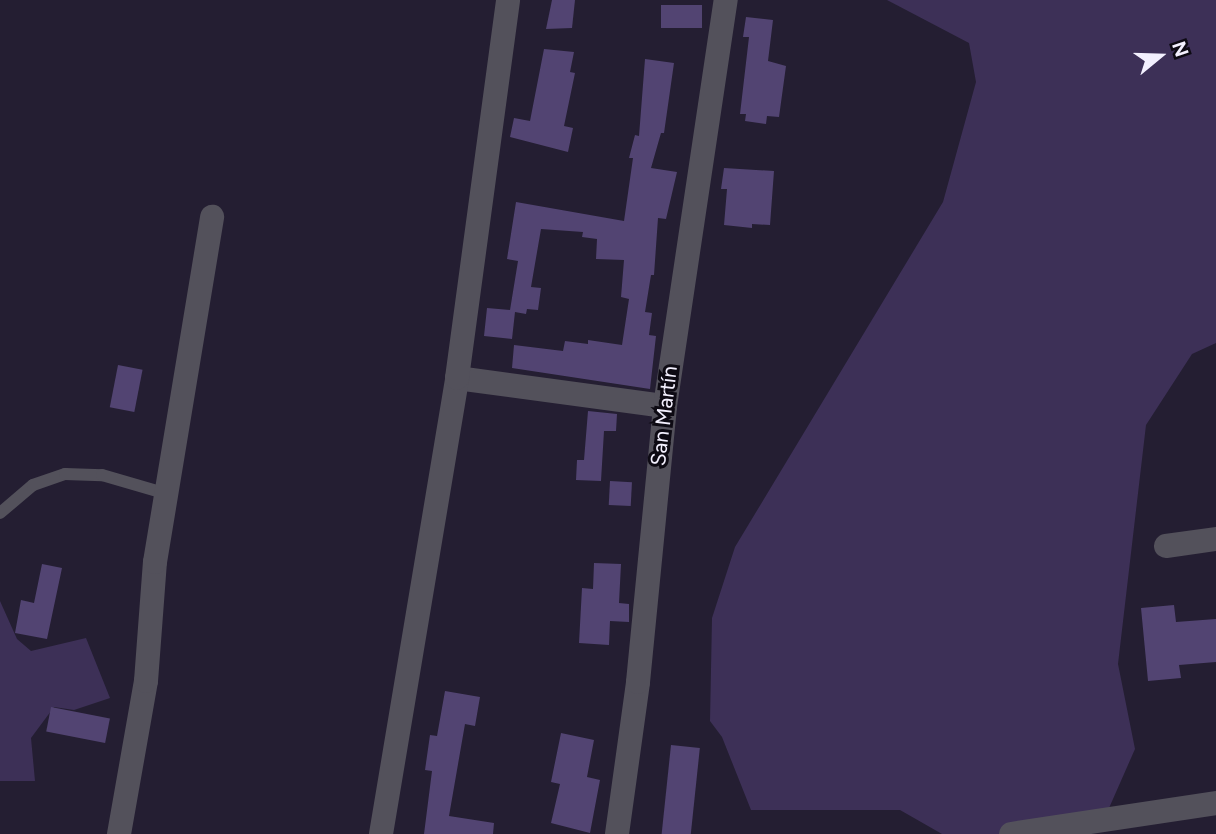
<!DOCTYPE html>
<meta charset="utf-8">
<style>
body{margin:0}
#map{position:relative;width:1216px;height:834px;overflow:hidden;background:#241e32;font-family:Figtree,sans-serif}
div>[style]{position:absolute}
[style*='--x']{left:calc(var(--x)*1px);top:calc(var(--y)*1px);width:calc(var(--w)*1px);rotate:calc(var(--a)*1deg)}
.green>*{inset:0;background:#3d3057}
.building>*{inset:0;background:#524472;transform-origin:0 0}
.lane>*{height:12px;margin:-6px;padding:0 6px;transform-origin:6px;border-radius:6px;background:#53515b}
.street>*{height:24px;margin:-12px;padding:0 12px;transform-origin:12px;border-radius:12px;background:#53515b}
span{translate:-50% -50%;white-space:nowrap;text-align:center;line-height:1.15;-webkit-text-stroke:6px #0d0a13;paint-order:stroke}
.street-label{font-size:21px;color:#f3f0fe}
.north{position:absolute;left:1125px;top:21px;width:70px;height:70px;-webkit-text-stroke:5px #0d0a13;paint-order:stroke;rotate:71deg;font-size:19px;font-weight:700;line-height:28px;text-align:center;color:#f3f0fe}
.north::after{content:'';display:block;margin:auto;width:24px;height:32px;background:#f3f0fe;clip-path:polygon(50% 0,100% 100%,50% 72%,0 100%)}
</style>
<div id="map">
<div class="green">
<div style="clip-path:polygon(887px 0,1216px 0,1216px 343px,1192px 354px,1146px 425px,1118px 664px,1135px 749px,1102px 824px,1089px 834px,942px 834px,900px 810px,751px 810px,722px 737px,710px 721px,712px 618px,735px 547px,943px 202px,976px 82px,969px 43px)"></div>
<div style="clip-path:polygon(0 601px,17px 639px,31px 651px,86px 638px,110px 698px,74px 710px,54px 707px,31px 738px,35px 781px,0 781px)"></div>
</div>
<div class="building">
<div style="clip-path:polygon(552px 0,575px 0,572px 28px,546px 29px)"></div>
<div style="left:661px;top:5px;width:41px;height:23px"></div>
<div style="clip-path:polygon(746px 17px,773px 20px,768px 61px,786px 66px,779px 117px,767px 116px,766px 124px,745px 121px,746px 114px,740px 114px,749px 37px,743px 37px)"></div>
<div style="clip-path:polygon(544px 49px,574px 52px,570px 72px,575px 73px,564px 126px,573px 128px,568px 152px,510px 137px,514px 118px,530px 121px)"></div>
<div style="clip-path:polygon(645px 59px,674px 63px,664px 133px,661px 133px,651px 168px,677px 172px,666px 219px,658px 218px,654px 275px,651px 275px,645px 312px,652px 313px,649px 335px,656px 336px,650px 389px,512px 368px,514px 345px,563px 351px,565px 341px,588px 344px,588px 340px,622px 345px,629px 299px,621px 297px,624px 260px,596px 259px,597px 239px,582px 237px,583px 232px,541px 229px,531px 287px,541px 288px,538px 310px,527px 309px,526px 314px,515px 312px,512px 339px,484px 336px,487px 308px,510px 310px,518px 261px,507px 259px,516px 202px,624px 221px,633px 158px,629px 158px,635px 135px,639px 136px)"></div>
<div style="clip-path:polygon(724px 168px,774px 171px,770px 225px,752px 224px,752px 228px,724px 225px,727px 189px,721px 189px)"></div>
<div style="left:118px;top:365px;width:25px;height:43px;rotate:11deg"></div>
<div style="clip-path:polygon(588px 411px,617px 414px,616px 431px,604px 431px,601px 481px,576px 480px,577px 460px,584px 460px)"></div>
<div style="left:610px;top:481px;width:22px;height:24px;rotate:3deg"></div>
<div style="clip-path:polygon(594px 563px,621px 564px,619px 603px,629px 604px,629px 622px,610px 621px,609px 645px,579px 643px,582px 588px,593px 589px)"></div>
<div style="clip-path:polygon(42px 564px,62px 568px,47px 639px,15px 633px,21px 600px,34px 603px)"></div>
<div style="clip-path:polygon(1174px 605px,1176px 622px,1216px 619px,1216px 662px,1179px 665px,1181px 678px,1148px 681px,1141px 608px)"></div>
<div style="clip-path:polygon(445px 691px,480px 697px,475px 726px,465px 724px,449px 816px,494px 823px,493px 834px,424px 834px,432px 771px,425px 770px,430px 735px,437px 736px)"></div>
<div style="left:51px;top:707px;width:60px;height:25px;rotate:11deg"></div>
<div style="clip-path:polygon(561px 733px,594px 740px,587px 777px,600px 780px,590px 833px,551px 823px,560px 784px,551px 782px)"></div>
<div style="left:671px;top:745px;width:29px;height:90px;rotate:6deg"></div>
</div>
<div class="lane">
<div style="--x:0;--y:513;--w:43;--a:-40.3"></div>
<div style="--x:33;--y:485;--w:34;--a:-19"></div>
<div style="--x:65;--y:474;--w:37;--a:2"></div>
<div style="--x:102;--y:475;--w:68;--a:16.3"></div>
</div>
<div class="street">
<div style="--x:457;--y:378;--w:210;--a:7.7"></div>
<div style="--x:1166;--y:546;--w:50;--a:-8"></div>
<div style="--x:119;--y:834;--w:155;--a:-80"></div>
<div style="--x:146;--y:681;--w:119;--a:-85.7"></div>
<div style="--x:155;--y:562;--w:350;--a:-80.6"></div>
<div style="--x:381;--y:834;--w:462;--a:-80.5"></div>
<div style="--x:457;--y:378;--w:381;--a:-82.3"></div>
<div style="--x:617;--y:834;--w:153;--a:-82.1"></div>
<div style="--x:638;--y:682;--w:277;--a:-84.4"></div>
<div style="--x:665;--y:406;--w:411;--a:-81.5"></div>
<div style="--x:1011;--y:834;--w:207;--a:-8.6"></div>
</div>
<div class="street-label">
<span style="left:664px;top:416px;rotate:-83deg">San Martín</span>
</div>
<div class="north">N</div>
</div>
